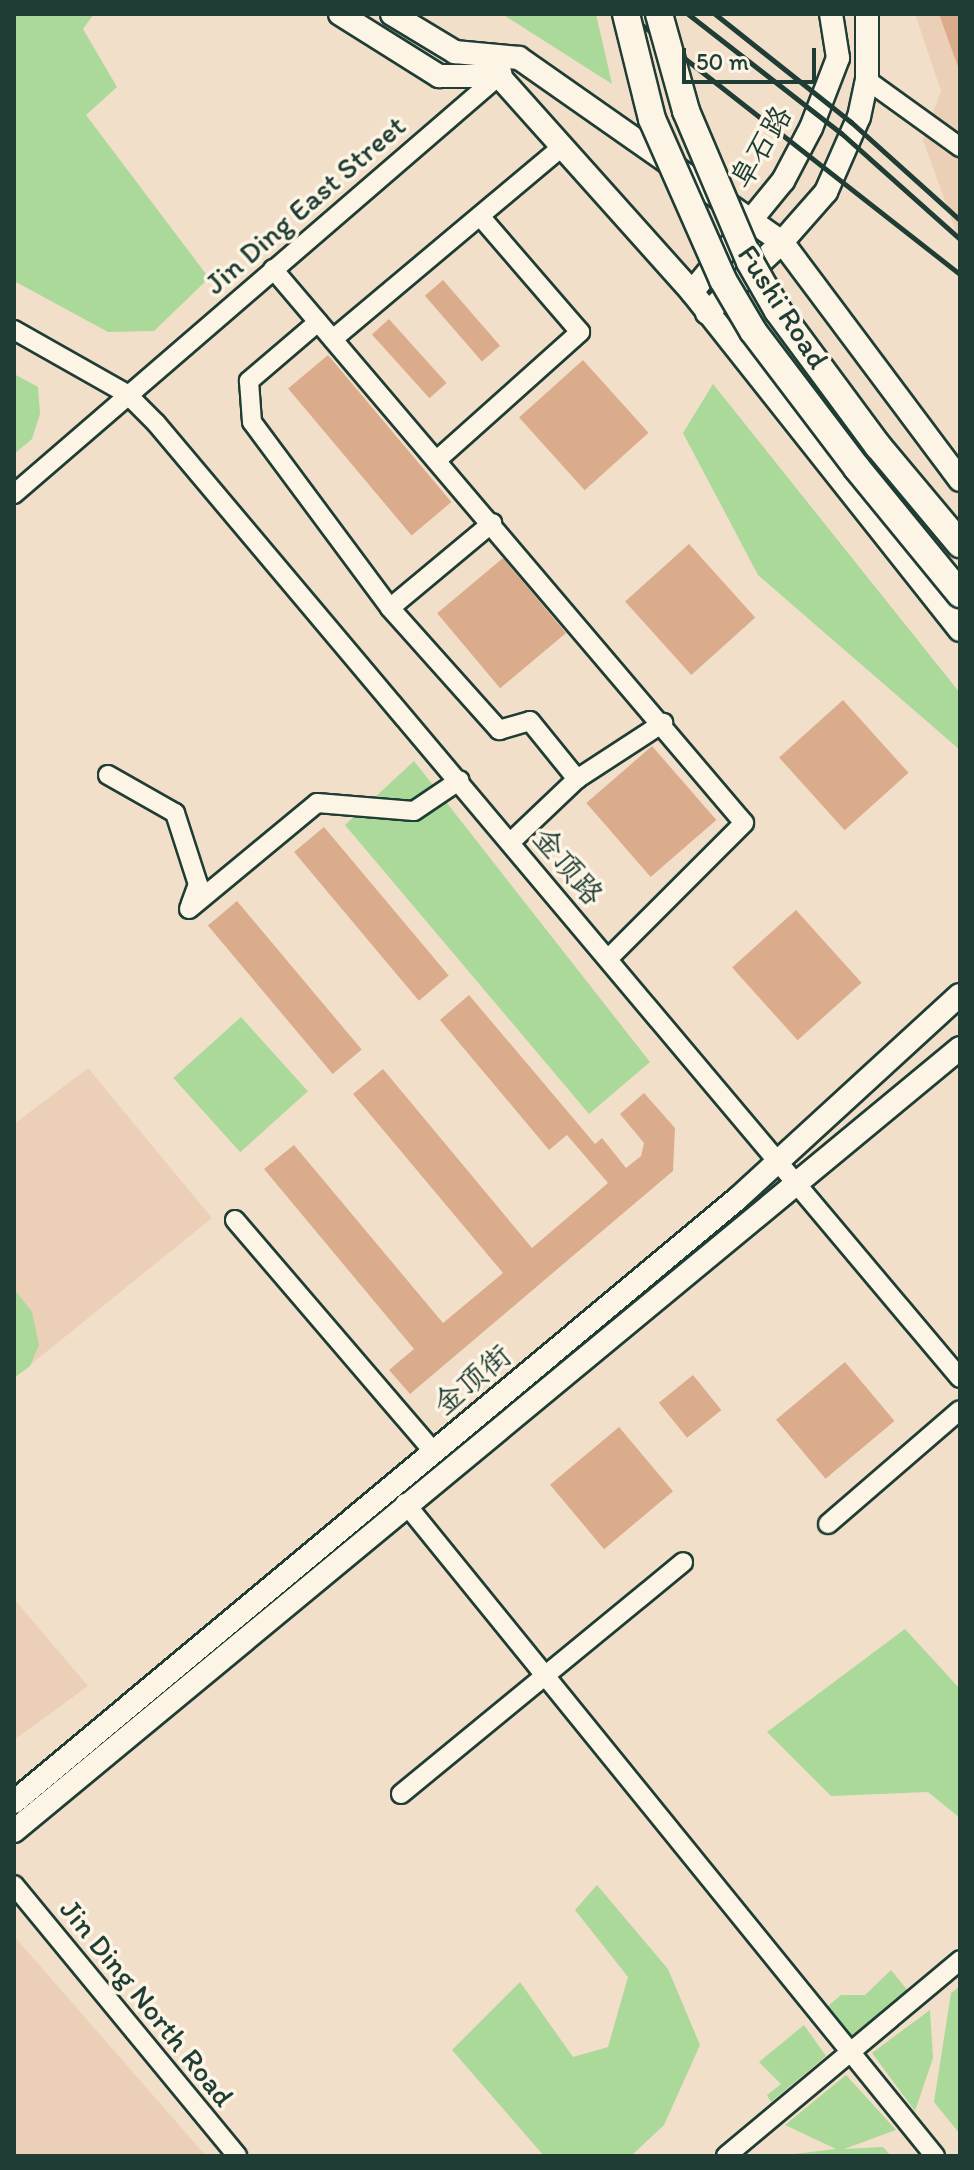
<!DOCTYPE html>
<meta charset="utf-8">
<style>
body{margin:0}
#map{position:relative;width:974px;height:2170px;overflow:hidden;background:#f2dfca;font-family:Itim,"LXGW WenKai TC",sans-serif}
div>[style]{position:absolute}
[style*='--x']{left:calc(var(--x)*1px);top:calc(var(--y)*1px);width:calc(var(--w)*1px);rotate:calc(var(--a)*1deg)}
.built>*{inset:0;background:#ebd0b7}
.green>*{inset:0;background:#aad999;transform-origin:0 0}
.building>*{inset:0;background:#dbac8c;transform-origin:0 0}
.roads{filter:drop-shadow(2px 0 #1f3d34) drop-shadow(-2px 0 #1f3d34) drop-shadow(0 2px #1f3d34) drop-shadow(0 -2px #1f3d34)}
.minor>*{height:18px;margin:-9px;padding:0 9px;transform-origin:9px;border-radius:9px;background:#fcf5e5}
.major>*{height:22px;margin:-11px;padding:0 11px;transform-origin:11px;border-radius:11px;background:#fcf5e5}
.rail>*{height:5px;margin:-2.5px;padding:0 2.5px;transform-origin:2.5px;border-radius:2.5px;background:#1f3d34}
.bridges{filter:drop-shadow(2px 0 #1f3d34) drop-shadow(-2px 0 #1f3d34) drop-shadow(0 2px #1f3d34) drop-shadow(0 -2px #1f3d34)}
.highway-bridge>*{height:26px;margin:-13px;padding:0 13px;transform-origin:13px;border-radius:13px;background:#fcf5e5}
span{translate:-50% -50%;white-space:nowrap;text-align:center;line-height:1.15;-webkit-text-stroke:7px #fcf5e5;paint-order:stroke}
.street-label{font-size:30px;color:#1f3d34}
.frame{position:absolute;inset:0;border:16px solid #1f3d34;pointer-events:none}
.scale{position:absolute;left:682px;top:48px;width:134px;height:36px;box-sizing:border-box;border:4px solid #1f3d34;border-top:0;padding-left:10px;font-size:24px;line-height:28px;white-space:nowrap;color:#1f3d34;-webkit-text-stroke:6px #fcf5e5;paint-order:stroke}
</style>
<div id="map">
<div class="built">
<div style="clip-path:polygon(915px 14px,960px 14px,960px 243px,923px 140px,941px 91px)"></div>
<div style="clip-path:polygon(88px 1068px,212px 1218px,14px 1378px,14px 1124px)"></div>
<div style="clip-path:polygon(14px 1599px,88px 1686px,14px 1740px)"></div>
<div style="clip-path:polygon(14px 1936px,206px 2156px,14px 2156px)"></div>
</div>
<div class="green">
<div style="clip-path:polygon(14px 14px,94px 14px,83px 29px,117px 87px,86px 115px,209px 278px,154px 331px,108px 332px,14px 281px)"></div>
<div style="clip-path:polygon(502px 14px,596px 14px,612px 84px)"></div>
<div style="clip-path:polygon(14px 374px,38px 387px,40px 414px,32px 439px,14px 454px)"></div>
<div style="clip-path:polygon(713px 384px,960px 693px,960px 750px,758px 575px,683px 433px)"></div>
<div style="clip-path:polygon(414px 761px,650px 1062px,589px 1114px,345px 825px)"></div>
<div style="left:241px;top:1017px;width:100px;height:91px;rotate:48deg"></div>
<div style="clip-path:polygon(14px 1289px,32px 1312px,39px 1345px,30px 1366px,14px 1378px)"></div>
<div style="clip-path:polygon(905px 1629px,960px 1689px,960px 1818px,928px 1792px,831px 1796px,767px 1732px)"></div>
<div style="clip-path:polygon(597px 1885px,668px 1969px,700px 2045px,664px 2125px,631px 2156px,544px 2156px,452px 2050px,520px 1982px,573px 2057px,608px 2047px,628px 1977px,575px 1910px)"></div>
<div style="clip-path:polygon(891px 1970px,908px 1991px,853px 2038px,823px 2010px,841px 1995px,865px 1995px)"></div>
<div style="clip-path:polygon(960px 1986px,960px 2134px,934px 2102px,951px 1993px)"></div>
<div style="clip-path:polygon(930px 2010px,933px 2058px,915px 2111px,872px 2053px)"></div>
<div style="clip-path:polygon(804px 2025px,826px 2056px,771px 2102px,767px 2095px,781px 2084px,759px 2062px)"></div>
<div style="clip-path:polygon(846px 2075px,896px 2130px,844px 2149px,883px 2147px,891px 2156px,777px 2156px,836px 2149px,785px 2125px)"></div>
</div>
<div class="building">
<div style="clip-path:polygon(939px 14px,960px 14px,960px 67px,958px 67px)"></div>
<div style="left:443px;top:280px;width:87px;height:24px;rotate:49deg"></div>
<div style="left:389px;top:319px;width:86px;height:23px;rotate:48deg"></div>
<div style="left:328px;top:355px;width:192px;height:52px;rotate:50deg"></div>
<div style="left:583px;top:360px;width:98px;height:86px;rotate:48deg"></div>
<div style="left:689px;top:544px;width:99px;height:86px;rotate:48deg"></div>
<div style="left:503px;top:558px;width:98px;height:86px;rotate:50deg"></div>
<div style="left:843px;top:700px;width:98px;height:86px;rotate:48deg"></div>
<div style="left:652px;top:746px;width:98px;height:87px;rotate:49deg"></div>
<div style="left:324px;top:827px;width:194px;height:39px;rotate:50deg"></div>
<div style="left:237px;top:901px;width:194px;height:38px;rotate:50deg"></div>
<div style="left:796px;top:910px;width:98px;height:86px;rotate:48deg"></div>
<div style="clip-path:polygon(469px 995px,595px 1144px,602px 1138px,626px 1168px,641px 1156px,644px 1143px,620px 1114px,644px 1093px,675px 1128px,673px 1171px,410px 1394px,389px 1370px,414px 1349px,264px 1169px,294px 1145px,443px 1323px,503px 1273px,353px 1094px,383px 1069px,532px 1248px,608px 1183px,567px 1135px,549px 1150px,440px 1020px)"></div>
<div style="left:845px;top:1362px;width:77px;height:90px;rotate:50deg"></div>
<div style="left:693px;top:1375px;width:45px;height:44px;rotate:51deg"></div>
<div style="left:619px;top:1427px;width:84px;height:90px;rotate:50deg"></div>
</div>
<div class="roads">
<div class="minor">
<div style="--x:867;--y:80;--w:115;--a:35.8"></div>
<div style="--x:273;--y:269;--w:727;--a:49.63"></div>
<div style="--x:744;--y:823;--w:191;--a:135"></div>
<div style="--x:318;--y:322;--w:91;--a:139.5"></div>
<div style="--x:249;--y:381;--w:41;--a:85.8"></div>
<div style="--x:252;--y:422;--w:232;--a:53.4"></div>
<div style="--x:390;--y:608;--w:133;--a:-39.8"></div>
<div style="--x:14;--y:330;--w:130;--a:29.5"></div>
<div style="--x:127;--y:394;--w:41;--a:45"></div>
<div style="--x:156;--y:423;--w:1248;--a:49.91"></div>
<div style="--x:333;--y:339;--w:297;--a:-40"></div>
<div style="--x:437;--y:460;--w:192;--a:-41.8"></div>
<div style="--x:580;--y:332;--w:153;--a:-130.8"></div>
<div style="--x:14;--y:494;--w:645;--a:-40.78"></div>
<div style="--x:390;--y:608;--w:164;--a:48.2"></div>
<div style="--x:499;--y:730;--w:32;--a:-16"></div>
<div style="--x:530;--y:721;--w:75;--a:51"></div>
<div style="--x:577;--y:779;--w:90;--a:136.4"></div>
<div style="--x:108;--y:775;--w:77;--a:29.6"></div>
<div style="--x:175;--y:813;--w:75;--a:72.1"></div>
<div style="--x:198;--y:884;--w:23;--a:110"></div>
<div style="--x:577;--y:779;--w:103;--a:-33.1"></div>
<div style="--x:189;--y:909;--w:166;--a:-39.6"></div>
<div style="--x:317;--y:803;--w:97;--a:4.7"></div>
<div style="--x:414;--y:811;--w:55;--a:-34"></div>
<div style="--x:235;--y:1220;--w:304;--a:49.4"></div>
<div style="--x:405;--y:1503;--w:841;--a:50.94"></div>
<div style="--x:828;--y:1524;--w:174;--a:-40.8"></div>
<div style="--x:401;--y:1794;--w:365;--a:-39.4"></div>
<div style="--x:14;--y:1885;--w:351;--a:50.5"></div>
<div style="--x:726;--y:2156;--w:305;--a:-39.9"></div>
</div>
<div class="major">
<div style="--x:340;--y:14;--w:117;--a:32.1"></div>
<div style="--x:439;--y:76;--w:60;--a:0"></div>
<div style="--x:499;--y:76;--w:290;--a:48.2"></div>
<div style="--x:692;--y:292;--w:431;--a:51.6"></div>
<div style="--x:392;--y:14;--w:74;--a:31.1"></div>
<div style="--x:455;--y:52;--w:64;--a:5.4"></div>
<div style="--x:519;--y:58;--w:321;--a:35"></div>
<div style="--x:782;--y:242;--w:297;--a:53.2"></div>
<div style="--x:692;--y:292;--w:144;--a:-50.7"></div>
<div style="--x:783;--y:181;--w:60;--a:-62.2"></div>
<div style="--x:811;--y:128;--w:75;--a:-68.9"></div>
<div style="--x:838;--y:58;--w:45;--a:-99"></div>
<div style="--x:707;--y:313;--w:103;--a:-43.4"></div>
<div style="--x:782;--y:242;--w:67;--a:-48.7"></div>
<div style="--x:826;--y:192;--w:82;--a:-66.3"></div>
<div style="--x:859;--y:117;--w:38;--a:-78"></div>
<div style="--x:867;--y:80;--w:66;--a:-90"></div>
<div style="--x:14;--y:1802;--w:941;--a:-39.83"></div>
<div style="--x:737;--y:1199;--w:302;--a:-42.5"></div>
<div style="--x:14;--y:1831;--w:1228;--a:-39.61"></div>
</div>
</div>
<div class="rail">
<div style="--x:628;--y:14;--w:422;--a:38.1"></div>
<div style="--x:688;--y:14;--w:194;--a:37.9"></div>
<div style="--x:841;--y:133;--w:159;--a:41.7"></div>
<div style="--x:715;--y:14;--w:174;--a:38.5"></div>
<div style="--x:851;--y:122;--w:147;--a:42"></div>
</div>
<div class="bridges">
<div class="highway-bridge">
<div style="--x:626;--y:14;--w:108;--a:76.1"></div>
<div style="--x:652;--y:119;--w:176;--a:66.2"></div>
<div style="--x:723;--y:280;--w:59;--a:59.5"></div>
<div style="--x:753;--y:331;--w:172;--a:52.8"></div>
<div style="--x:857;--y:468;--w:163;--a:50.7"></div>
<div style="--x:659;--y:14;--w:101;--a:74.4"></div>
<div style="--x:686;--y:111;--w:164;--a:67"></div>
<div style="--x:750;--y:262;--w:56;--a:60.3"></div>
<div style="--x:778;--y:311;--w:168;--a:53.5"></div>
<div style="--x:878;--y:446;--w:128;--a:50.1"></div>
</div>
</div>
<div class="street-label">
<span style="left:761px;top:147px;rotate:-59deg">阜石路</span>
<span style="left:305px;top:205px;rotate:-41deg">Jin Ding East Street</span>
<span style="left:783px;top:307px;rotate:57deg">Fushi Road</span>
<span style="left:568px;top:866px;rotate:50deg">金顶路</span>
<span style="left:472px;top:1380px;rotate:-40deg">金顶街</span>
<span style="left:147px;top:2003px;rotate:51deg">Jin Ding North Road</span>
</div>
<div class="frame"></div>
<div class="scale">50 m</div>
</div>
